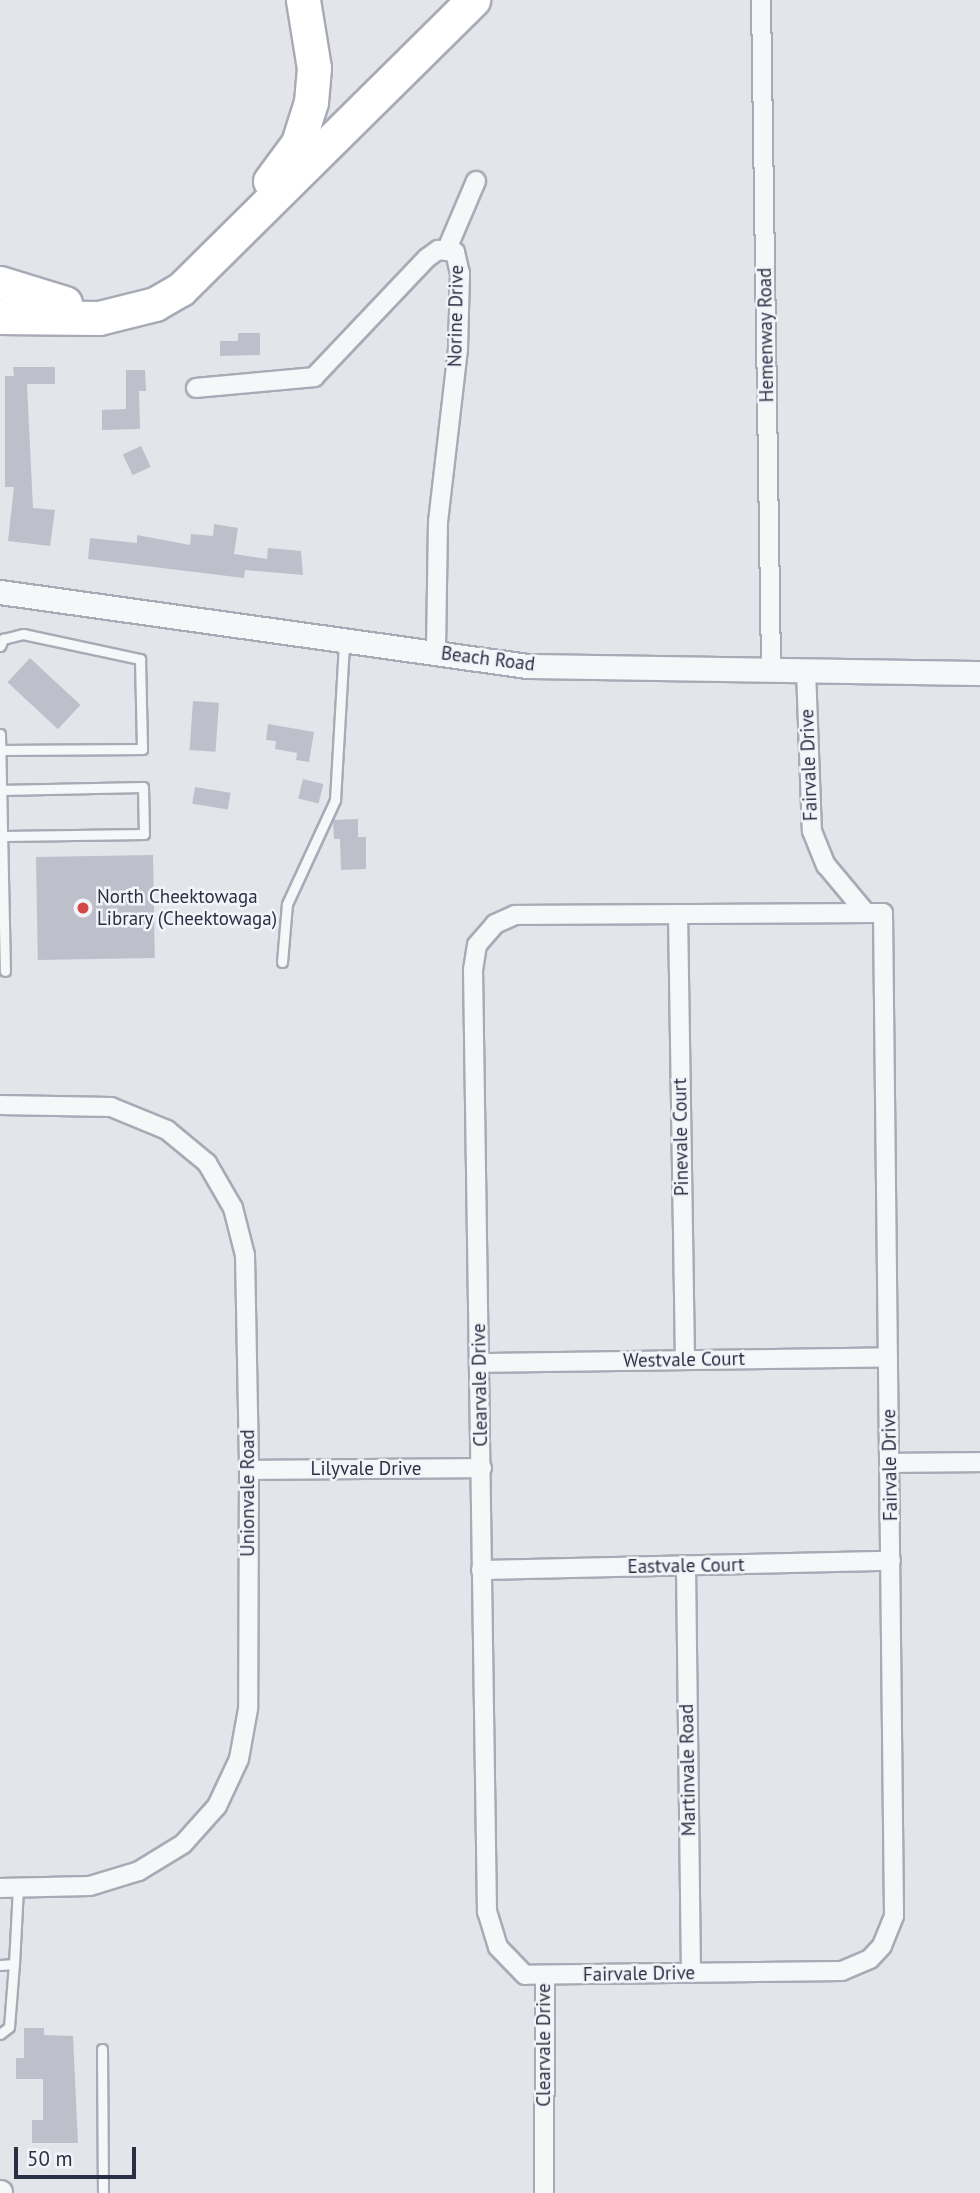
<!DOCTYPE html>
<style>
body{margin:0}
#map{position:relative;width:980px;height:2193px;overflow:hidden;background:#e3e5eb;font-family:"PT Sans",sans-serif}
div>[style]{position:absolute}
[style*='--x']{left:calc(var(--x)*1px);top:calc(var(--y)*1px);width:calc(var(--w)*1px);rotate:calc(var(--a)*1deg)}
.building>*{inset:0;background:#bdc0cb;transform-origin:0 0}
.roads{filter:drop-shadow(2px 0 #a8abb6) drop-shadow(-2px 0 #a8abb6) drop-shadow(0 2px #a8abb6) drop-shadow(0 -2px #a8abb6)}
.service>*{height:9px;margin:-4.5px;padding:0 4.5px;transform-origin:4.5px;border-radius:4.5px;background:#f6f7f9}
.minor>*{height:18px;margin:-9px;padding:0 9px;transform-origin:9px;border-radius:9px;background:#f6f7f9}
.tertiary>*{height:23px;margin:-11.5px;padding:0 11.5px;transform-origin:11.5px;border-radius:11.5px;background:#f6f7f9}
.motorway>*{height:33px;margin:-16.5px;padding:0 16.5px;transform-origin:16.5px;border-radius:16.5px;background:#fff}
.dots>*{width:19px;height:19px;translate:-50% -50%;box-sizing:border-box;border:4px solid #f3f4f9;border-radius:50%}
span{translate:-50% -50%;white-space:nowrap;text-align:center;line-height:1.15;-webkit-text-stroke:5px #f3f4f9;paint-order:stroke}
.street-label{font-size:19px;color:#2a3044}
.poi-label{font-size:19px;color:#2a3044}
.left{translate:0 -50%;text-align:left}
.scale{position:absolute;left:14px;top:2147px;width:122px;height:32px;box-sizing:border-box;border:4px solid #2a3044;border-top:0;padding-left:9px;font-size:21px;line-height:24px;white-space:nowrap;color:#2a3044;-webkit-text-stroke:5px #f3f4f9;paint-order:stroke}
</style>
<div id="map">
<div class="building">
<div style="clip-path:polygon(238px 333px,260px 333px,260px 355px,220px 356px,220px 341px,238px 341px)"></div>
<div style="clip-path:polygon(13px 367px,55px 367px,55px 384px,27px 384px,33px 508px,55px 510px,50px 546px,8px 541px,14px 487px,5px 487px,5px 376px,14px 376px)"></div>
<div style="clip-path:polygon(126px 370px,145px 370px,146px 391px,139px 391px,140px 429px,102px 430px,102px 410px,126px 409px)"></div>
<div style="left:141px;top:446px;width:23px;height:20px;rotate:65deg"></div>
<div style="clip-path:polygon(214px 524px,238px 528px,234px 554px,267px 559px,268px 548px,301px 551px,303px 575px,245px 570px,244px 578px,88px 559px,90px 538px,137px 543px,137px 535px,190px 545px,191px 534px,213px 536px)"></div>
<div style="left:30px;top:658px;width:69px;height:33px;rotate:43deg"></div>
<div style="left:193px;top:701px;width:26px;height:49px;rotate:4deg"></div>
<div style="clip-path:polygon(268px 724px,314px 732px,309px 762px,296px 760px,297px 753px,275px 749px,276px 741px,266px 740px)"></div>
<div style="left:303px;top:779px;width:21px;height:20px;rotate:14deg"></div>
<div style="left:195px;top:787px;width:36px;height:17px;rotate:9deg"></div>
<div style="clip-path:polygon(358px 819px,358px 837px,366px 837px,366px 869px,341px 870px,340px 839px,334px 839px,333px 820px)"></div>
<div style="left:153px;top:855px;width:103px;height:117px;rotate:89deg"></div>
<div style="clip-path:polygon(24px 2028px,44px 2028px,44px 2035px,73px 2036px,78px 2143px,32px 2143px,32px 2120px,43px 2120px,43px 2079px,16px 2079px,16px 2058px,24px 2058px)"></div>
</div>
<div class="roads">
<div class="service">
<div style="--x:0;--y:646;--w:8;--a:-67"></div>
<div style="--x:3;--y:639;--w:21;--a:-14"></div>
<div style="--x:23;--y:634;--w:120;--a:12.1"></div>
<div style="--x:140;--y:659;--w:90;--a:88.7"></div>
<div style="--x:142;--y:749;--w:138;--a:179.6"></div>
<div style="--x:0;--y:734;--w:237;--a:88.8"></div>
<div style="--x:0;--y:790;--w:143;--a:-1.2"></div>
<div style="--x:143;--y:787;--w:47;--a:88.8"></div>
<div style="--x:144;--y:834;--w:139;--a:179.2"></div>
<div style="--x:282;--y:962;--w:58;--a:-85.1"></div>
<div style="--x:287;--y:904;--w:115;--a:-65.2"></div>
<div style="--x:335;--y:800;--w:158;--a:-86.7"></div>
<div style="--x:0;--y:1965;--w:14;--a:-4"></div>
<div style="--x:14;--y:1964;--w:77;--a:-87"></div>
<div style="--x:0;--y:2034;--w:11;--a:-38"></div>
<div style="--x:9;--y:2027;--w:63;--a:-85.5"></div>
<div style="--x:102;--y:2049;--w:144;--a:89.6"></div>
</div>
<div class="minor">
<div style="--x:761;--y:0;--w:670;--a:89.14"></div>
<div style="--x:447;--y:249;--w:74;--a:-66.9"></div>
<div style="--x:196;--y:388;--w:119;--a:-5.3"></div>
<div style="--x:314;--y:377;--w:164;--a:-46.5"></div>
<div style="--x:427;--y:258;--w:14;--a:-36"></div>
<div style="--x:438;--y:250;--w:17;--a:7"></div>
<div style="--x:455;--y:252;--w:22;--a:77"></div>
<div style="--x:460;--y:273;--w:76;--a:91.5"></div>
<div style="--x:458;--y:349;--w:174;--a:96.6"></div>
<div style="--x:438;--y:522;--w:131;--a:90.9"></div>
<div style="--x:806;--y:670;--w:161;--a:87.9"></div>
<div style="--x:812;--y:831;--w:37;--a:68"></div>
<div style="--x:826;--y:865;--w:62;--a:50.2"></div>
<div style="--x:866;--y:913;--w:17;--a:0"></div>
<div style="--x:883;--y:913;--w:1003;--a:89.37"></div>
<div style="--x:894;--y:1916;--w:32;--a:112"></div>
<div style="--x:882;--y:1946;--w:18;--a:133"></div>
<div style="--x:870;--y:1959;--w:30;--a:157"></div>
<div style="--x:842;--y:1971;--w:317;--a:179.3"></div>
<div style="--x:525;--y:1975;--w:39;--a:-134"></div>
<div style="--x:498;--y:1947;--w:37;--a:-107"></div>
<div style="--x:487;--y:1912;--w:942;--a:-90.85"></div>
<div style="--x:473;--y:970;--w:25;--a:-81"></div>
<div style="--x:477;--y:945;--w:28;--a:-49"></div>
<div style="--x:495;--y:924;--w:22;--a:-24"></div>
<div style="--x:515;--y:915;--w:351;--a:-0.3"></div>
<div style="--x:678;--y:914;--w:446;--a:89.1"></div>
<div style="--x:0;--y:1105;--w:111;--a:1"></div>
<div style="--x:111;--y:1107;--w:61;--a:22.3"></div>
<div style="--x:167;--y:1130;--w:52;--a:39.5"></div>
<div style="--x:207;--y:1163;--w:52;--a:60"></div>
<div style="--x:233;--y:1208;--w:49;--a:75.7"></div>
<div style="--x:245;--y:1255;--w:215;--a:88.9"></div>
<div style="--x:249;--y:1470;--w:239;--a:90.2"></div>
<div style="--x:248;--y:1709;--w:51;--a:100.2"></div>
<div style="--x:239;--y:1759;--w:52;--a:115.1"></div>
<div style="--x:217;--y:1806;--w:51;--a:131.8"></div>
<div style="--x:183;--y:1844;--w:52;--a:148.5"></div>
<div style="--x:139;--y:1871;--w:51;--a:163"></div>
<div style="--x:90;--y:1886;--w:90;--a:178.7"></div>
<div style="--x:479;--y:1363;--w:409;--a:-0.8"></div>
<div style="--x:891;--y:1463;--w:89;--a:-0.6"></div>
<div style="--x:249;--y:1470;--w:233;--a:-0.5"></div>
<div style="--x:686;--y:1566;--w:407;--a:89.3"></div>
<div style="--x:481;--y:1570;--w:410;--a:-1.3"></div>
<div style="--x:544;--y:2193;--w:218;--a:-89.7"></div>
</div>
<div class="tertiary">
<div style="--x:0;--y:592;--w:532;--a:7.99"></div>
<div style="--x:527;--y:666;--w:453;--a:0.9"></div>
<div style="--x:0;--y:2192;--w:1;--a:90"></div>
</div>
<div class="motorway">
<div style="--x:270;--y:181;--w:47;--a:-53.6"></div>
<div style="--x:298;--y:143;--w:43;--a:-72.4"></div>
<div style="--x:311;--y:102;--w:34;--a:-85"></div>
<div style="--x:314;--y:68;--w:69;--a:-99.2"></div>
<div style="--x:0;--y:283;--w:68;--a:17.1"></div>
<div style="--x:0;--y:317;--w:99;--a:0.6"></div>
<div style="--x:99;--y:318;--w:58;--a:-14"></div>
<div style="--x:155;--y:304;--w:30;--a:-30"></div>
<div style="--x:181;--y:289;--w:411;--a:-44.7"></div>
</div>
</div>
<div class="dots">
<div style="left:83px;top:908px;background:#d24847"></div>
</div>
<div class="street-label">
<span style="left:456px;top:316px;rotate:-89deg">Norine Drive</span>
<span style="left:766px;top:335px;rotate:-91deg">Hemenway Road</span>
<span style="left:488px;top:659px;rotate:7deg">Beach Road</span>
<span style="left:809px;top:765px;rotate:-92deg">Fairvale Drive</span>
<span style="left:681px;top:1137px;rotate:-91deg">Pinevale Court</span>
<span style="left:684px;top:1360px;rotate:-1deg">Westvale Court</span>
<span style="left:480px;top:1385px;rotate:-91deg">Clearvale Drive</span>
<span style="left:890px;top:1465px;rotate:-91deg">Fairvale Drive</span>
<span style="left:366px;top:1469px">Lilyvale Drive</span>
<span style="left:248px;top:1493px;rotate:-90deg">Unionvale Road</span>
<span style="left:686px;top:1566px;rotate:-1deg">Eastvale Court</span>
<span style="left:688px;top:1770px;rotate:-91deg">Martinvale Road</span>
<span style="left:639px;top:1974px;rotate:-1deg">Fairvale Drive</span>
<span style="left:544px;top:2045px;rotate:-90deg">Clearvale Drive</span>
</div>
<div class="poi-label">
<span class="left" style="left:97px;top:908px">North Cheektowaga<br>Library (Cheektowaga)</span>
</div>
<div class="scale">50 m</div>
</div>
